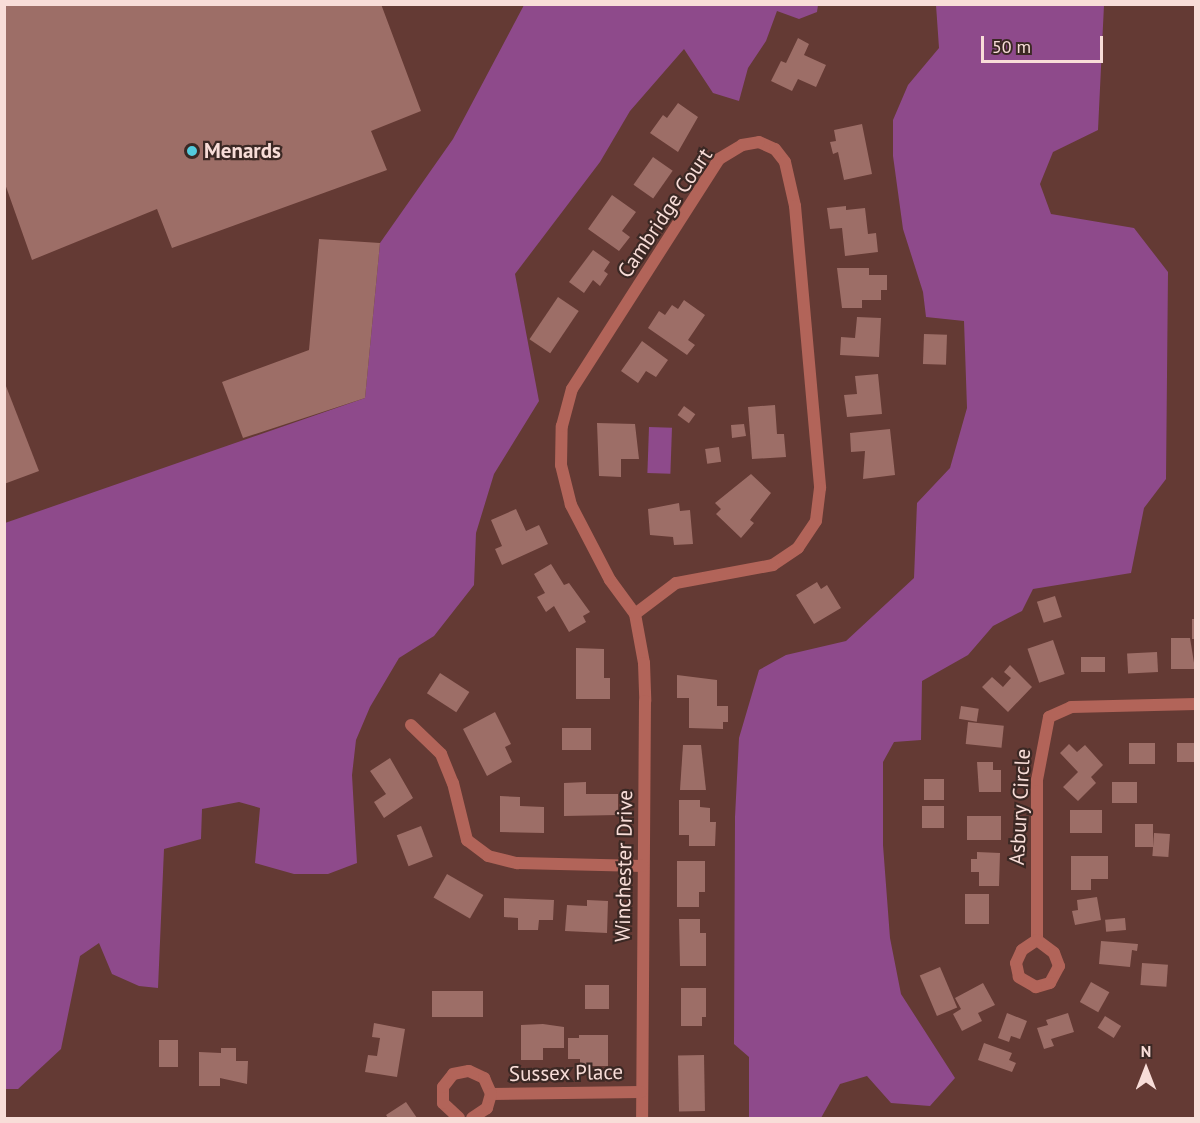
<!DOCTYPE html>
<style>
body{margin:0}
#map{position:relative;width:1200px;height:1123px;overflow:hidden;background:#643a34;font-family:"PT Sans",sans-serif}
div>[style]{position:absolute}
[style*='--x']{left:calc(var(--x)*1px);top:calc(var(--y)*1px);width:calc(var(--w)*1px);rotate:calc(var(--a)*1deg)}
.green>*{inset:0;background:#8e4a8b;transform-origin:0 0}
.building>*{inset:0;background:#9d6e67;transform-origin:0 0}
.minor>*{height:12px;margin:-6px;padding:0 6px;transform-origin:6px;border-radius:6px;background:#b26459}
.dots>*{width:16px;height:16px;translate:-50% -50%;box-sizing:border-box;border:3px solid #3b2824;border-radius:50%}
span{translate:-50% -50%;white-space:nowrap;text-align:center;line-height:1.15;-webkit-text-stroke:4.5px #3b2824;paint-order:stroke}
.poi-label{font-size:21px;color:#f8ddd8;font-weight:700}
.left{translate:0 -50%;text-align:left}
.street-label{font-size:21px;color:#f8ddd8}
.frame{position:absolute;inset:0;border:6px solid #f8ddd8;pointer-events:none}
.north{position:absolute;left:1116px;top:1039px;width:60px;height:60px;-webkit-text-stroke:4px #3b2824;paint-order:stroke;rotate:0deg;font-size:16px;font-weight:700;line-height:24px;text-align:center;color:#f8ddd8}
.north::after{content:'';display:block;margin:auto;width:21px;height:27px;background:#f8ddd8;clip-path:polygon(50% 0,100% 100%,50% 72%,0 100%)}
.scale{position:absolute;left:981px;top:36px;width:122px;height:27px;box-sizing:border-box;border:3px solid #f8ddd8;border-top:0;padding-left:8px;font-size:18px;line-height:21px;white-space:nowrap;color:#f8ddd8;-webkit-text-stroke:4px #3b2824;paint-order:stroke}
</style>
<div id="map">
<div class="green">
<div style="clip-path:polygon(524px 5px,818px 5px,817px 12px,799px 19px,777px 11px,766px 41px,748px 68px,739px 101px,713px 93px,684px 49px,630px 111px,600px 162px,515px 274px,539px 401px,494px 474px,476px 533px,474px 585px,434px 636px,399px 658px,370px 707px,356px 740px,352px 775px,357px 863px,328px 874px,294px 874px,255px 863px,260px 808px,239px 802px,202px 809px,201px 839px,164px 849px,158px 988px,139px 986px,112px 974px,99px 943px,80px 956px,61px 1049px,18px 1089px,5px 1089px,5px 523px,365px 398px,380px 243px,453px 139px)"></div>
<div style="clip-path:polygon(936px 5px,1104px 5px,1098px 130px,1053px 152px,1040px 184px,1051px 214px,1134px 228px,1168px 272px,1166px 479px,1144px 508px,1131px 573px,1033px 589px,1022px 611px,993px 626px,968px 655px,922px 681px,921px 740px,894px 742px,883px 762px,883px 845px,890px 938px,901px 994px,955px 1078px,930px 1106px,891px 1103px,867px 1076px,840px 1084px,821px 1118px,749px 1118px,749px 1057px,734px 1044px,735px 817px,739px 738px,759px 670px,786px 655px,846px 641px,914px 578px,917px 503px,950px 468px,967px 408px,964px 321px,926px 317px,923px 292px,903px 229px,893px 156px,893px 120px,908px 85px,939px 48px)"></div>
<div style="left:649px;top:427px;width:23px;height:46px;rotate:2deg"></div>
</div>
<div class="building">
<div style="clip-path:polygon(4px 4px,381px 4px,421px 111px,371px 131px,387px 170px,172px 248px,157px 209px,32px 260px,4px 181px)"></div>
<div style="clip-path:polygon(798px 38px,809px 44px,804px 55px,826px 65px,816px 87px,798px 79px,792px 91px,771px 81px,781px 61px,786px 63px)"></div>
<div style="clip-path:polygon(678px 103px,698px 117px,678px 152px,650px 133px,663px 115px,667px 118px)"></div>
<div style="clip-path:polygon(862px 124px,872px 174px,844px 180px,838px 152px,833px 154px,830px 142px,836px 141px,834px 130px)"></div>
<div style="left:653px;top:157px;width:24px;height:34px;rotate:35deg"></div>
<div style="clip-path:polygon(612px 195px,636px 212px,622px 231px,630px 237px,619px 251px,588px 229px)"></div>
<div style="clip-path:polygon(846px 206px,846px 210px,865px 208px,868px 234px,876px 233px,878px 252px,845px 256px,842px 228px,830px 229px,827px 208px)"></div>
<div style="clip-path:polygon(319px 239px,380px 243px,365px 398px,243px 438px,222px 382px,309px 350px)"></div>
<div style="clip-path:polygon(593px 250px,610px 262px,604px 271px,608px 274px,600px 286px,593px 280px,584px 293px,569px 282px)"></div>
<div style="clip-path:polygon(837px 268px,869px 268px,869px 275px,887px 275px,887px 290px,881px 290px,881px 300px,862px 300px,862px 308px,842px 308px)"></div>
<div style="left:558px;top:297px;width:25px;height:51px;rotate:34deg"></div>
<div style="clip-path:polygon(684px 300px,705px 315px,688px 340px,695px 345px,687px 355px,648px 328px,659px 311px,665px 315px,672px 305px,678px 309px)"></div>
<div style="clip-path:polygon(857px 317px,881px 318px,879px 357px,840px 355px,841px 337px,855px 338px)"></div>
<div style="left:924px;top:334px;width:23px;height:30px;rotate:2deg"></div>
<div style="clip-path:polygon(642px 341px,668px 360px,656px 377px,646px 371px,638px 383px,621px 371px)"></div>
<div style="clip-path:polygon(878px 374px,882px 414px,847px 417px,844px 395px,857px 394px,855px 376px)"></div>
<div style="clip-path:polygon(4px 381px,39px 471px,4px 484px)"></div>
<div style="clip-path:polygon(775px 405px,777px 434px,784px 434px,786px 457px,752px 459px,748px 407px)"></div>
<div style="left:684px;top:406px;width:14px;height:11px;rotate:36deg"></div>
<div style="clip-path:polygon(597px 423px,635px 424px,639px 459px,621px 459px,621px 477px,599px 476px)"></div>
<div style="clip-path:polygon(744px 424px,746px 436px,732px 438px,731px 425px)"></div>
<div style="clip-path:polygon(890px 429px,895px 475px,863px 479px,865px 451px,851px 452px,850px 433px)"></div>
<div style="left:719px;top:447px;width:15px;height:14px;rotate:82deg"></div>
<div style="clip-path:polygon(751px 474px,771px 493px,750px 520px,754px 523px,741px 538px,716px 514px,721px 509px,715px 503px)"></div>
<div style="clip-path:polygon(679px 503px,680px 511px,690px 510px,693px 544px,674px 545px,673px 537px,650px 535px,648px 509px)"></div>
<div style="clip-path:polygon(516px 509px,526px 531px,539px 525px,548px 544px,502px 565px,495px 549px,502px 546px,491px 520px)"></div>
<div style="clip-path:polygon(551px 564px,564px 585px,569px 583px,590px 612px,583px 616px,586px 622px,569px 632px,554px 606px,546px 612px,537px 597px,545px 593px,534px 574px)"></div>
<div style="clip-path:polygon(817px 582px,821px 589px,827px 585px,841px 608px,814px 624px,796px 595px)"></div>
<div style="left:1055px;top:596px;width:22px;height:19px;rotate:72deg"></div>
<div style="left:1192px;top:619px;width:4px;height:20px"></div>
<div style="clip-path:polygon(1171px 638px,1190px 638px,1195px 669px,1171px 669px)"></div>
<div style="left:1053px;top:640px;width:36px;height:27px;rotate:71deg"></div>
<div style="clip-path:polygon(576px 648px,604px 649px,604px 678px,610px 678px,610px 699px,576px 699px)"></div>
<div style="left:1157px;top:652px;width:20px;height:30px;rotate:87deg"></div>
<div style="left:1081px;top:657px;width:24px;height:15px"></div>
<div style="clip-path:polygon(1010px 665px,1032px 687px,1008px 712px,982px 687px,992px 677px,1003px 687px,1011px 678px,1004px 672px)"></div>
<div style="left:440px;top:673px;width:35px;height:24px;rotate:33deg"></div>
<div style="clip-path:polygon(677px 675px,717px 680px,717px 706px,728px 706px,728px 722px,723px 722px,723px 729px,689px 728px,689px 698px,677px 698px)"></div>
<div style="left:961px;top:706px;width:18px;height:13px;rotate:9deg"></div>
<div style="clip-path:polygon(495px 712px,511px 744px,505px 747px,512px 762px,487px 776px,463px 729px)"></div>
<div style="left:968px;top:722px;width:36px;height:22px;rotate:6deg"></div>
<div style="left:562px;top:728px;width:29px;height:22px"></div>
<div style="left:1129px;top:743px;width:26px;height:21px"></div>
<div style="left:1177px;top:743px;width:19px;height:19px"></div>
<div style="clip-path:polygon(1069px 744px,1077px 752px,1085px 745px,1103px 765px,1091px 777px,1096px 783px,1078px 801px,1063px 787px,1078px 772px,1060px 753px)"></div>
<div style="clip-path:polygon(683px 745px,701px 745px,706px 790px,680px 790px)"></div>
<div style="clip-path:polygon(390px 758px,413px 798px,384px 818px,374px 802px,386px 794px,370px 771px)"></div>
<div style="clip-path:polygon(977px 762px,993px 762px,993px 770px,1001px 770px,1001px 792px,979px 792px)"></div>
<div style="left:924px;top:779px;width:20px;height:21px"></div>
<div style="clip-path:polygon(586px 782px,586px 794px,618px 794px,618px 815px,564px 816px,564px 783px)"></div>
<div style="left:1137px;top:782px;width:21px;height:25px;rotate:90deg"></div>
<div style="clip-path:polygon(500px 796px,520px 797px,520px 806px,544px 807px,544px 833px,500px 832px)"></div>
<div style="clip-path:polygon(679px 800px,700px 800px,700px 807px,710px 808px,710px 822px,716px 822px,715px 846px,689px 846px,689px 835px,679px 835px)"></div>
<div style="left:922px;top:806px;width:22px;height:22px"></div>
<div style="left:1070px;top:810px;width:32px;height:23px"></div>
<div style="left:967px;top:816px;width:34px;height:24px"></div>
<div style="left:1135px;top:824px;width:18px;height:23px"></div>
<div style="left:421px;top:826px;width:33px;height:26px;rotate:69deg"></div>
<div style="left:1154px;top:833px;width:16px;height:23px;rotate:4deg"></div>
<div style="clip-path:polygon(977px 852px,1000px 853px,999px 886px,979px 886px,979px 872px,971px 872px,971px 859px,977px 859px)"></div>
<div style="clip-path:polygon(1071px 856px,1108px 856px,1108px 879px,1091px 879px,1091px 890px,1071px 890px)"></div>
<div style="clip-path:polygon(677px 861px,705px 861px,705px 892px,699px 892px,699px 907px,677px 907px)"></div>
<div style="left:447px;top:874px;width:42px;height:27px;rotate:30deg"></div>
<div style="left:965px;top:894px;width:24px;height:30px"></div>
<div style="clip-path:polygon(1097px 897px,1101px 920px,1075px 925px,1072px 911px,1078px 910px,1077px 900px)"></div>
<div style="clip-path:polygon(504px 898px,554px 900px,553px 920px,539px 920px,538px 930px,518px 930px,518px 918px,504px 917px)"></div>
<div style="clip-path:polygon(587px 900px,608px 901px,607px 933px,565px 931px,567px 905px,587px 906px)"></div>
<div style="left:1125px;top:918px;width:12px;height:20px;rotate:85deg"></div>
<div style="clip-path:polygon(679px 919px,700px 919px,700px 933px,706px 933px,706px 966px,680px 966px)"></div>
<div style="clip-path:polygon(1101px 941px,1138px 944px,1137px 951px,1132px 950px,1130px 967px,1099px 964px)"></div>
<div style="left:1142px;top:963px;width:26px;height:22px;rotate:4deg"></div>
<div style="left:940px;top:967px;width:44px;height:22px;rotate:67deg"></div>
<div style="left:1091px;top:982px;width:21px;height:23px;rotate:29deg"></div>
<div style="clip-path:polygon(983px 983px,995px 1005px,978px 1013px,982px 1021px,962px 1031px,953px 1014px,961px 1009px,955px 998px)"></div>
<div style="left:585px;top:985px;width:24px;height:24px"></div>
<div style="clip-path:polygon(681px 988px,706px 988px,706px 1017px,702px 1017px,702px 1026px,681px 1026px)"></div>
<div style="left:483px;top:991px;width:26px;height:51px;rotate:90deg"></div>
<div style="clip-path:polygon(1007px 1013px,1027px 1021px,1020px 1039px,1011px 1036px,1009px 1042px,998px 1038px)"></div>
<div style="clip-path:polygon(1068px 1013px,1074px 1032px,1051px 1039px,1054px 1046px,1044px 1049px,1037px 1028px,1048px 1025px,1046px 1020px)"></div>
<div style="left:1105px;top:1016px;width:19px;height:14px;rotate:32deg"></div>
<div style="clip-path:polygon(374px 1023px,405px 1029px,397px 1077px,365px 1072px,368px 1055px,377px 1056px,380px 1038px,372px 1037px)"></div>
<div style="clip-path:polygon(543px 1024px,564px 1027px,564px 1048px,543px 1048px,543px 1060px,521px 1060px,521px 1025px)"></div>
<div style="clip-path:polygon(579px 1035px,608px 1035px,608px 1066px,580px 1066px,580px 1059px,568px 1059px,568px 1038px,579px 1038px)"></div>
<div style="left:159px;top:1040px;width:19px;height:27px"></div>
<div style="clip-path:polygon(984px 1043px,1012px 1053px,1009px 1060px,1016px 1063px,1012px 1072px,978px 1060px)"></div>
<div style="clip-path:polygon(221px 1048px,236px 1048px,236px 1061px,248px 1061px,247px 1084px,220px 1078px,220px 1086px,199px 1086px,199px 1052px,221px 1053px)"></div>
<div style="left:704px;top:1055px;width:56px;height:26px;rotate:89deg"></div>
<div style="clip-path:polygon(406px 1102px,417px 1118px,388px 1118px,386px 1115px)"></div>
</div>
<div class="minor">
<div style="--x:759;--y:142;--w:17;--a:24"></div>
<div style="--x:775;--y:149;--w:16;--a:52"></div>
<div style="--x:785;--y:162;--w:45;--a:77.2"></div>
<div style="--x:795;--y:206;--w:283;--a:84.9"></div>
<div style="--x:820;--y:488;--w:33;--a:97"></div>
<div style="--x:816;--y:521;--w:32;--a:124"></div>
<div style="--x:798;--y:548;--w:30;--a:146"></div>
<div style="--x:773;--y:565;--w:99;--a:169.5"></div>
<div style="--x:676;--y:583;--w:51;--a:142.9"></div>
<div style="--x:635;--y:614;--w:42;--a:-126.3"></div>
<div style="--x:610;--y:580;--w:85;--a:-117.5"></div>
<div style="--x:571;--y:505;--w:41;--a:-104"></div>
<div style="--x:561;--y:465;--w:39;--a:-89"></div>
<div style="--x:562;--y:426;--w:38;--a:-75"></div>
<div style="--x:572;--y:389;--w:273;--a:-57.4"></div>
<div style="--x:719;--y:159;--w:27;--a:-31"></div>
<div style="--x:742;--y:145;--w:17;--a:-10"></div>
<div style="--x:635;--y:614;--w:50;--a:79.6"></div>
<div style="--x:644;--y:663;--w:38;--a:88"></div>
<div style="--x:645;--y:701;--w:417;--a:90.4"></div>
<div style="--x:411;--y:725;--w:42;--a:44"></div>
<div style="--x:441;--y:754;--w:31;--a:68"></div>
<div style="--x:453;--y:783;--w:59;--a:76.2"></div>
<div style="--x:467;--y:840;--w:26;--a:37"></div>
<div style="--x:488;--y:856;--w:30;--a:14"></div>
<div style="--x:517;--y:863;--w:126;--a:1.4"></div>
<div style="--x:1037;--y:940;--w:160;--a:-90"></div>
<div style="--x:1037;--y:780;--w:64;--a:-79.2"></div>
<div style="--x:1049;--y:717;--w:24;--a:-24"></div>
<div style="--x:1071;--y:707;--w:125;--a:-1.4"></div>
<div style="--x:1037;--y:940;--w:21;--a:37"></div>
<div style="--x:1054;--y:953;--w:14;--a:69"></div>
<div style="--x:1059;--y:966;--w:19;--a:118"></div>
<div style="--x:1050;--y:983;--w:15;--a:164"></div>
<div style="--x:1036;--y:987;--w:20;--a:-150"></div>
<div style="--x:1019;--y:977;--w:14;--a:-102"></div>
<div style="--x:1016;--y:963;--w:14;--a:-65"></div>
<div style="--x:1022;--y:950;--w:18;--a:-34"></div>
<div style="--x:491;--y:1094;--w:150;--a:-0.8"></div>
<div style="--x:459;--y:1118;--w:22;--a:-137"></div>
<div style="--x:443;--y:1103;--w:16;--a:-90"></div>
<div style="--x:443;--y:1087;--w:16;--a:-52"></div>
<div style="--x:453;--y:1074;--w:16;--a:-11"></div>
<div style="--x:469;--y:1071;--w:17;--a:25"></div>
<div style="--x:484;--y:1078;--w:17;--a:66"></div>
<div style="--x:491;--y:1094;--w:15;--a:106"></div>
<div style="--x:487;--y:1108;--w:18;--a:146"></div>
</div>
<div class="dots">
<div style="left:192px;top:151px;background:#53cadc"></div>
</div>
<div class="poi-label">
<span class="left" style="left:204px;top:151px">Menards</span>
</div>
<div class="street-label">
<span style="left:665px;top:213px;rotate:-56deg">Cambridge Court</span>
<span style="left:1020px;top:807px;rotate:-87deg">Asbury Circle</span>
<span style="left:624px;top:866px;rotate:-89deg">Winchester Drive</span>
<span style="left:566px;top:1073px;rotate:-1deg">Sussex Place</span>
</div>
<div class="frame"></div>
<div class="north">N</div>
<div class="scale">50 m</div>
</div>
